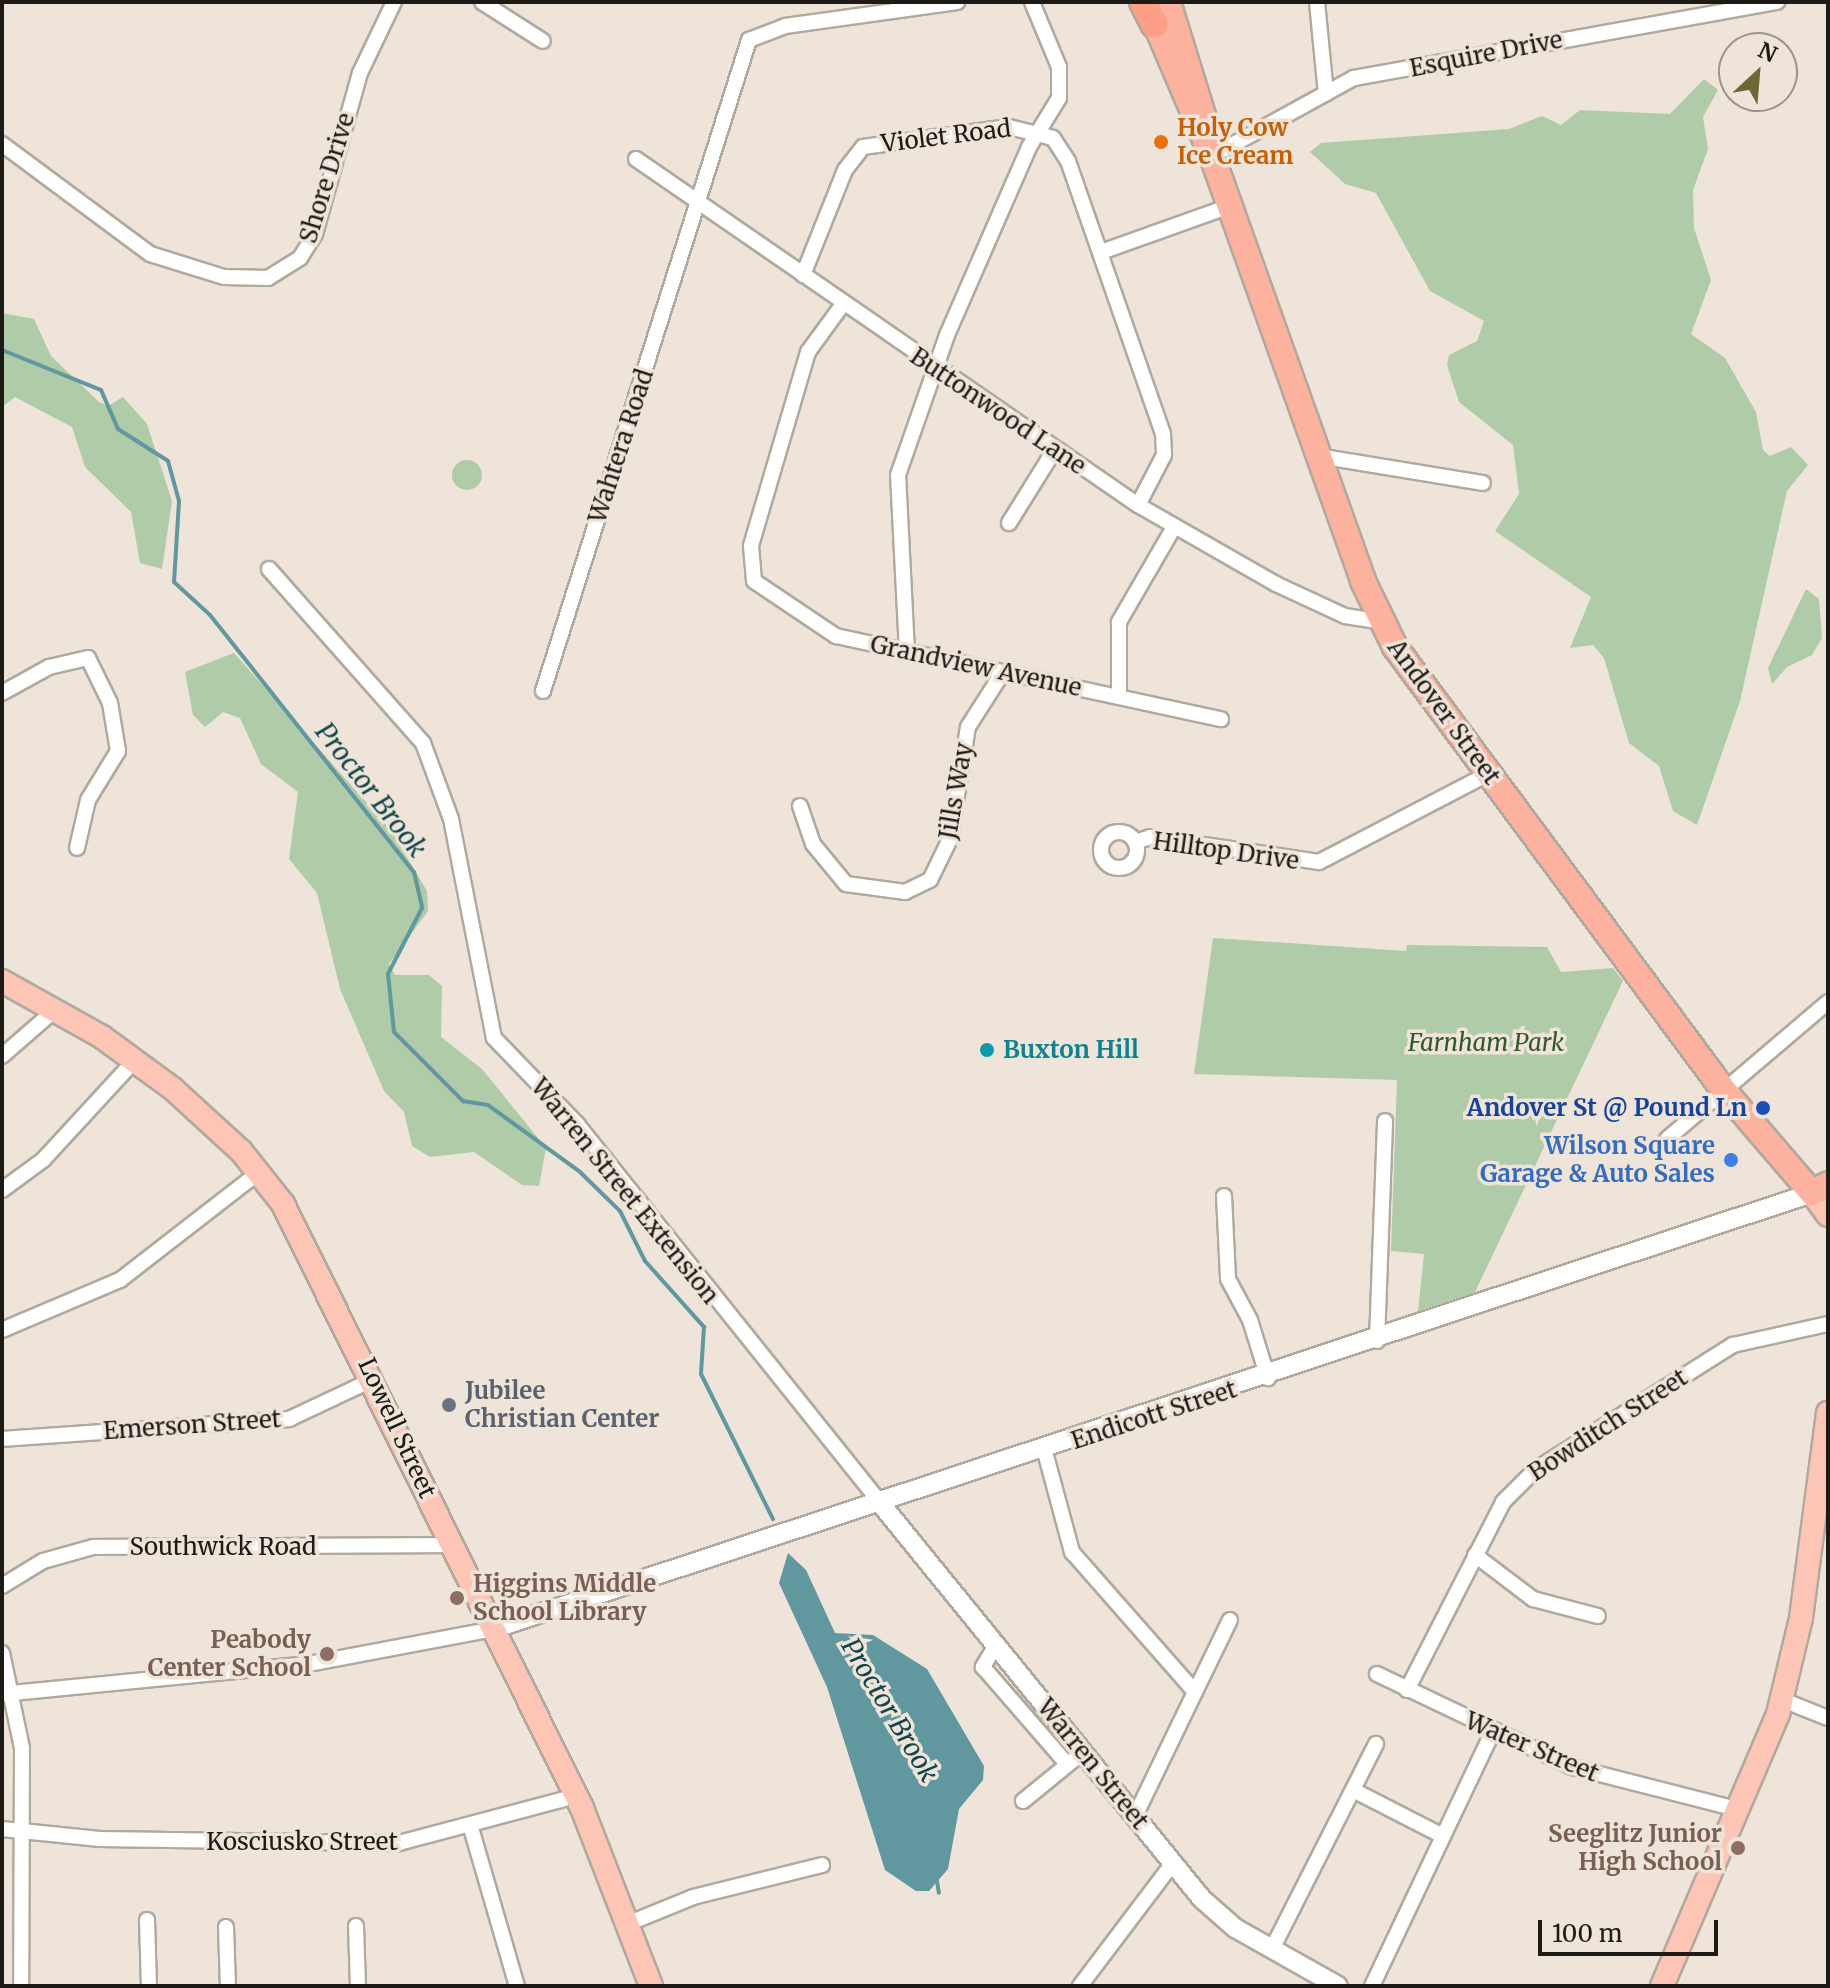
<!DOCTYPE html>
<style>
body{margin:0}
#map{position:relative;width:1830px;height:1988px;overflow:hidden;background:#eee4d9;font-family:Merriweather,serif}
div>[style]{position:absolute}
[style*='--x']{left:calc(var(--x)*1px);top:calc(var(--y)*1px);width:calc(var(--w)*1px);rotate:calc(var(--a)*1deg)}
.green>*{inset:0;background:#afcba8}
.round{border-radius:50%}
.water>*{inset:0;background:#61979e}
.stream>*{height:4px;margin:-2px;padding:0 2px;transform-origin:2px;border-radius:2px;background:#61979e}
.roads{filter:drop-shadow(2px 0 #b2a99e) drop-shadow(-2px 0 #b2a99e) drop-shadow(0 2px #b2a99e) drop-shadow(0 -2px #b2a99e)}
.minor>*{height:14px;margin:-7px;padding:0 7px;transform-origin:7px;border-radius:7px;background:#fff}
.minor>.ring{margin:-7px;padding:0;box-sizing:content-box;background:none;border:14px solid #fff;border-radius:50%}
.tertiary>*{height:18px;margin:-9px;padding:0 9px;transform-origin:9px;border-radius:9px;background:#fff}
.primary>*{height:22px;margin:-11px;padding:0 11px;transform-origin:11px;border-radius:11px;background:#fdc5b6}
.trunk>*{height:24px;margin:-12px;padding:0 12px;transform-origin:12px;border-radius:12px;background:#fcb29e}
.motorway>*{height:26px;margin:-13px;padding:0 13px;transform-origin:13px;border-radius:13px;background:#fc9f86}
.dots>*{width:22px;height:22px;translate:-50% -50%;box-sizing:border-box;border:4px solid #eee4d9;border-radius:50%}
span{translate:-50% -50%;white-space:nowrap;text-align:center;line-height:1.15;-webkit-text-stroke:7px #eee4d9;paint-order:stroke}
.street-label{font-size:24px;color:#1e1b17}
.food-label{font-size:24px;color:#c56008;font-weight:700}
.left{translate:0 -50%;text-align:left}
.park-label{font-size:24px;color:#315827;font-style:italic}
.culture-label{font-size:24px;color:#0d838f;font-weight:700}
.transit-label{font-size:24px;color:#164399;font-weight:700}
.right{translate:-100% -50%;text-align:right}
.shop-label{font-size:24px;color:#366cbe;font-weight:700}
.worship-label{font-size:24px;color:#5b616d;font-weight:700}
.education-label{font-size:24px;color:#785e54;font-weight:700}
.water-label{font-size:26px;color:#12454a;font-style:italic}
.frame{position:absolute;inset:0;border:4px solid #1e1b17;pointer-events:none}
.north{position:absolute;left:1718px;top:32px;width:80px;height:80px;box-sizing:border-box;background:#eee4d9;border:2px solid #9b948b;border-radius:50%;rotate:26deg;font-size:22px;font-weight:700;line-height:32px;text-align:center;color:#1e1b17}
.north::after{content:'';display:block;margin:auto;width:28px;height:36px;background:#6e6734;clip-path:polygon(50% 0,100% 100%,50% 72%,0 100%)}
.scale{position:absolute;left:1538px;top:1920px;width:180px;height:36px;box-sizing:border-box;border:4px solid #1e1b17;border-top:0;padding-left:10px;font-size:24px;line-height:28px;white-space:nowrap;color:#1e1b17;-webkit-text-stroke:6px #eee4d9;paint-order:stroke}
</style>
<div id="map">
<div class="green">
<div style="clip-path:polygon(1704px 79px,1718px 90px,1703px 117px,1708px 149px,1693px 190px,1694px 228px,1711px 280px,1691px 334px,1725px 358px,1756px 412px,1763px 450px,1770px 456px,1791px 447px,1808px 465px,1787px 491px,1740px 701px,1697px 825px,1673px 811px,1659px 766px,1629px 743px,1604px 658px,1593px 645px,1570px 648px,1591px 597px,1495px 531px,1519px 494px,1513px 445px,1459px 402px,1447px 365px,1449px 355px,1477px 341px,1484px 321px,1430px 291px,1376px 193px,1345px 184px,1310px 152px,1321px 143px,1509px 129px,1542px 116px,1561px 125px,1580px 110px,1670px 114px)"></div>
<div style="clip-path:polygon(2px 313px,34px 319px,51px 356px,99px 402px,108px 406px,123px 397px,147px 424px,172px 501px,162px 569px,140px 563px,131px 512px,85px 467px,72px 427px,15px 397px,2px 407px)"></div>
<div class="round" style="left:452px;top:460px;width:30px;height:30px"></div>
<div style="clip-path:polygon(1806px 589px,1819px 599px,1822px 638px,1812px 655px,1787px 667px,1772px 684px,1768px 668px)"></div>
<div style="clip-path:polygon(234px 653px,390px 829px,427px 891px,428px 911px,389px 964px,395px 975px,429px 975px,442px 986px,441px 1037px,482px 1069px,546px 1148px,539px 1186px,522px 1185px,474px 1152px,430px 1157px,412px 1146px,404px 1112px,384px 1091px,340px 989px,317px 893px,289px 859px,298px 792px,261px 764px,240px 718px,223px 712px,205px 727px,193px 715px,185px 672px)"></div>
<div style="clip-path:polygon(1213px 938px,1406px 951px,1407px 945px,1547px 947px,1561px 972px,1613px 968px,1623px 981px,1475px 1292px,1418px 1311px,1424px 1254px,1391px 1251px,1397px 1080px,1194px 1074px)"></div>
</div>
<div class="water">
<div style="clip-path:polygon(788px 1553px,806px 1570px,835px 1633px,873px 1635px,927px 1669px,984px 1766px,983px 1780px,959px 1809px,948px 1869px,929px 1891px,916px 1891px,885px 1870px,827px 1687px,779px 1583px)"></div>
</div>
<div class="stream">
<div style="--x:2;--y:350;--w:107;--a:22"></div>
<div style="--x:101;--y:390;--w:43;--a:66.4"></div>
<div style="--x:118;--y:429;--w:59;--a:32.6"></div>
<div style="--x:168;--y:461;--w:41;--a:74.6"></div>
<div style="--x:179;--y:501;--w:81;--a:93.5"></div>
<div style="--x:174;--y:582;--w:49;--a:42.5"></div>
<div style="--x:210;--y:615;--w:328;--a:51.6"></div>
<div style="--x:414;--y:872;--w:37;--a:77"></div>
<div style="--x:422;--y:908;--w:74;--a:117.3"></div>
<div style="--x:388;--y:974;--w:58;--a:84.1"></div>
<div style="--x:394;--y:1032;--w:98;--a:45"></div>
<div style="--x:463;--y:1101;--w:25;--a:9"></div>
<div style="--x:488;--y:1105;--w:112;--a:36"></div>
<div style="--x:579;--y:1171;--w:57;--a:44.3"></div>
<div style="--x:620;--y:1211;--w:56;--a:63.4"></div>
<div style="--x:645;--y:1261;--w:89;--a:48.2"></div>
<div style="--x:704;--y:1327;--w:47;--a:93.7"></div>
<div style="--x:701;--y:1374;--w:162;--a:63.6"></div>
<div style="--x:937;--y:1881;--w:12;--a:81"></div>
</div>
<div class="roads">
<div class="minor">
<div style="--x:482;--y:2;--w:72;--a:32.6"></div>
<div style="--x:1317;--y:2;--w:92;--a:84.4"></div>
<div style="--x:2;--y:144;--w:184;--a:36.6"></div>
<div style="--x:150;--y:254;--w:77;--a:17.3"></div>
<div style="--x:224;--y:277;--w:44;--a:1.3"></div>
<div style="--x:268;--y:278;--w:38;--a:-32"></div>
<div style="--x:300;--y:258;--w:28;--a:-58"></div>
<div style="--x:315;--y:234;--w:167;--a:-74.4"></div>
<div style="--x:360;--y:73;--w:79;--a:-64.4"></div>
<div style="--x:1212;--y:156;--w:162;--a:-28.8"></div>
<div style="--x:1354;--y:78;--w:430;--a:-10.2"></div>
<div style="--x:636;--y:159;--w:610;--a:34.58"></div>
<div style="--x:1138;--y:505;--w:159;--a:29.8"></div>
<div style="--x:1276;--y:584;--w:76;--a:24.9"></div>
<div style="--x:1345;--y:616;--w:36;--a:9"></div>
<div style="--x:1101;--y:252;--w:137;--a:-19.6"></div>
<div style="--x:803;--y:275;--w:113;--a:-68.2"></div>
<div style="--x:845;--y:170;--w:29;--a:-52"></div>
<div style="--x:863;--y:147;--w:147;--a:-7.8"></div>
<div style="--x:1009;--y:127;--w:45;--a:14"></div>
<div style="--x:1053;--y:138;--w:27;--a:57"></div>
<div style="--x:1068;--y:161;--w:289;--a:70.8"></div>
<div style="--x:1163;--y:434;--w:21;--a:87"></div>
<div style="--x:1164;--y:455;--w:56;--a:117.5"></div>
<div style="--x:843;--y:304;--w:59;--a:126.1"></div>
<div style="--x:808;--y:352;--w:202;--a:106.4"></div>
<div style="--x:751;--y:546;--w:35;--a:85"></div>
<div style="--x:754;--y:581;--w:99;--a:33.9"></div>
<div style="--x:836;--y:636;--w:394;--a:12.2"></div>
<div style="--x:1318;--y:456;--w:167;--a:9.3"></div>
<div style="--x:1009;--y:523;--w:87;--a:-58.1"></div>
<div style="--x:269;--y:569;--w:232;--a:48.5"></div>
<div style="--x:423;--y:743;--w:81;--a:69.8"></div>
<div style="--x:451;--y:819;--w:223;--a:78.9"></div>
<div style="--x:494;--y:1038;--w:120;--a:46"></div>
<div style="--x:577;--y:1124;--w:487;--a:51.3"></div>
<div style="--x:907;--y:652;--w:177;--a:-92.9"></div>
<div style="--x:898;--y:475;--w:148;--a:-70.7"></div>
<div style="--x:947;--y:335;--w:205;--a:-66.4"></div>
<div style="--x:1029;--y:147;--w:57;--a:-58.5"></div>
<div style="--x:1059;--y:98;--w:31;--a:-90"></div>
<div style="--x:1059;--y:67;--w:70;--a:-112.6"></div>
<div style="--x:543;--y:691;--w:683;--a:-72.44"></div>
<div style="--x:749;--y:40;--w:39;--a:-21"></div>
<div style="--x:785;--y:26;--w:174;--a:-7.9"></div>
<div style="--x:2;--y:693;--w:54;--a:-29"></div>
<div style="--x:49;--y:667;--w:40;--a:-13"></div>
<div style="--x:88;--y:658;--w:50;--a:63.9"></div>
<div style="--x:110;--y:703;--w:49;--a:80.5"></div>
<div style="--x:118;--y:751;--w:57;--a:121.5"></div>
<div style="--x:88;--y:800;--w:49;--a:102.9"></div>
<div style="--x:1119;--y:695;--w:73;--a:-90"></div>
<div style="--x:1119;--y:622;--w:110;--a:-59.9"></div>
<div style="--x:800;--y:806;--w:40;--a:71.1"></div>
<div style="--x:813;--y:844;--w:52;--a:50.5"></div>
<div style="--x:846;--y:884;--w:60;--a:7.7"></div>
<div style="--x:905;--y:892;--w:28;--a:-26"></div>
<div style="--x:930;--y:880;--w:46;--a:-64"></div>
<div style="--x:950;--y:839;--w:113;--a:-80.9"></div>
<div style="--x:968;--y:727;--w:65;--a:-57.5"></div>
<div class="ring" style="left:1101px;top:832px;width:22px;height:22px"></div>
<div style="--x:1135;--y:842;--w:16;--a:-18"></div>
<div style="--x:1150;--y:837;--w:171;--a:8.4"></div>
<div style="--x:1319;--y:862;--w:191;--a:-27.5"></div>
<div style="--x:2;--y:1056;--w:72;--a:-41"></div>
<div style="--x:1667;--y:1139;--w:211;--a:-40.4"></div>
<div style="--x:2;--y:1190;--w:51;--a:-36.2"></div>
<div style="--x:43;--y:1160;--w:136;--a:-47.4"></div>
<div style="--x:1224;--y:1196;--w:83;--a:87.2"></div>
<div style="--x:1228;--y:1279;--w:47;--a:61.8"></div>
<div style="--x:1250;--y:1320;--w:61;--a:72.8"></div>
<div style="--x:2;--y:1330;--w:128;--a:-23"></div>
<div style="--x:120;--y:1280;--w:175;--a:-37.8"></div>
<div style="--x:1377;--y:1341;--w:220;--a:-87.9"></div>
<div style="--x:2;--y:1439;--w:288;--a:-4"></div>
<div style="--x:289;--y:1419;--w:94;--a:-25.2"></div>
<div style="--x:1045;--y:1452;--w:104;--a:74.9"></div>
<div style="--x:1072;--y:1552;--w:186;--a:48.7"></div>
<div style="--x:1195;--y:1692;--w:138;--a:115.8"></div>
<div style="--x:1475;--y:1555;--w:73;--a:37.2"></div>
<div style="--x:1533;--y:1599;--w:67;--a:14.7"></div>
<div style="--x:2;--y:1586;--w:48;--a:-31.4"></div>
<div style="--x:43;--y:1561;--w:52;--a:-15.6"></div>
<div style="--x:93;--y:1547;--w:360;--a:-0.3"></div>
<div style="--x:996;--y:1645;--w:26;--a:121"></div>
<div style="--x:983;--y:1667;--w:128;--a:49.1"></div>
<div style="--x:2;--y:1653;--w:97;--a:78.1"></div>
<div style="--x:22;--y:1748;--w:238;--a:90.2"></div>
<div style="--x:1377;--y:1674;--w:216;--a:25.5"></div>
<div style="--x:1572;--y:1767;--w:174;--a:14.3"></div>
<div style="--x:1407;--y:1690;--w:211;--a:-62.9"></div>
<div style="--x:1503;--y:1502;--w:45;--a:-45"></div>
<div style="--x:1535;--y:1470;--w:234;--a:-32.3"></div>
<div style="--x:1733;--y:1345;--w:97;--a:-12.5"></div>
<div style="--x:1195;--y:1692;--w:80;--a:-64.1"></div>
<div style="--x:2;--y:1694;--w:307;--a:-5.6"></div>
<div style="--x:308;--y:1664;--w:188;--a:-10.7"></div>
<div style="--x:1783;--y:1700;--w:48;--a:21.8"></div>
<div style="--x:1353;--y:1790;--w:101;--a:27.1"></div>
<div style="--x:1023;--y:1801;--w:77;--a:-39.2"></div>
<div style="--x:471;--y:1828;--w:165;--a:73.8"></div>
<div style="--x:2;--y:1829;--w:98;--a:5.9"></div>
<div style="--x:99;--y:1839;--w:300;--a:0.8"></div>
<div style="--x:399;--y:1843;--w:183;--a:-14.9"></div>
<div style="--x:147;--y:1920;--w:66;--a:88.3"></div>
<div style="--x:627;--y:1924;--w:71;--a:-22.2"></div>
<div style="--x:693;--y:1897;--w:133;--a:-13.9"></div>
<div style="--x:356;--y:1926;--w:60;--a:88.1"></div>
<div style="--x:226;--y:1927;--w:59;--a:88.1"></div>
<div style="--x:1272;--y:1949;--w:230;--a:-63.1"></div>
<div style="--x:1080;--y:1986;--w:154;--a:-52.9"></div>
<div style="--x:1372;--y:1986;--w:280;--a:-64.6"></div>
</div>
<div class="tertiary">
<div style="--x:881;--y:1504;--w:509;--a:50.9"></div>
<div style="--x:1202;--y:1899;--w:44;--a:41.3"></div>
<div style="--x:1235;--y:1928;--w:118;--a:29.4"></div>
<div style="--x:493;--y:1629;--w:1389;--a:-18.29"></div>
</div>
<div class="primary">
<div style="--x:2;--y:981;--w:115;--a:29.2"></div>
<div style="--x:102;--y:1037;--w:88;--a:36.2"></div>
<div style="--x:173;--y:1089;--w:92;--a:42.4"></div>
<div style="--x:241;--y:1151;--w:68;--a:51.6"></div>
<div style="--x:283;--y:1204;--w:674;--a:63.66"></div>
<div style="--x:582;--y:1808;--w:191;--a:68.8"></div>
<div style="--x:1812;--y:1193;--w:27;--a:54"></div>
<div style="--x:1662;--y:1986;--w:296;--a:-66.9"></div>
<div style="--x:1778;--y:1714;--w:99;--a:-76.5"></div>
<div style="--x:1801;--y:1618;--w:207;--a:-82.5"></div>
</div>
<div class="trunk">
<div style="--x:1168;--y:2;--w:145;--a:72.8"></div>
<div style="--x:1148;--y:6;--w:163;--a:66.9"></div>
<div style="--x:1212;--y:156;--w:451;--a:70.4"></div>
<div style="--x:1363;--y:581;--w:73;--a:64.1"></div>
<div style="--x:1395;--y:647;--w:549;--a:53.44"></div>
<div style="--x:1722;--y:1088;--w:138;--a:49.4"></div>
<div style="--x:1812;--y:1193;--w:18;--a:-29"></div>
</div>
<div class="motorway">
<div style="--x:1143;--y:2;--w:25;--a:63"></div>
</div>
</div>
<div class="dots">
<div style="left:1161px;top:142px;background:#e8710a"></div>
<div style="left:987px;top:1050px;background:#0f9aa8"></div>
<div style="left:1763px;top:1108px;background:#1a4fb4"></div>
<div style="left:1731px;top:1160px;background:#3f7fe0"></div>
<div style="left:449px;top:1405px;background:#6b7280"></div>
<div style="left:457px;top:1598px;background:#8d6e63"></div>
<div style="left:327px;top:1654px;background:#8d6e63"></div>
<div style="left:1738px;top:1848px;background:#8d6e63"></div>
</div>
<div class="street-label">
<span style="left:1486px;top:54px;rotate:-11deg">Esquire Drive</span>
<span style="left:946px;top:136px;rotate:-7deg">Violet Road</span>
<span style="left:327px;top:178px;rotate:-73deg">Shore Drive</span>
<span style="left:998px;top:411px;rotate:34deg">Buttonwood Lane</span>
<span style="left:621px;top:446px;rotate:-72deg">Wahtera Road</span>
<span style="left:976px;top:666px;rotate:12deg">Grandview Avenue</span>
<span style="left:1444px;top:712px;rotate:54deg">Andover Street</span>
<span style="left:956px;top:791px;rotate:-80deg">Jills Way</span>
<span style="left:1226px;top:851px;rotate:8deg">Hilltop Drive</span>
<span style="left:625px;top:1191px;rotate:51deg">Warren Street Extension</span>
<span style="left:1154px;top:1415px;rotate:-18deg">Endicott Street</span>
<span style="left:192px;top:1425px;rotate:-4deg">Emerson Street</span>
<span style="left:1608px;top:1425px;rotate:-33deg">Bowditch Street</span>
<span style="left:397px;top:1428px;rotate:65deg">Lowell Street</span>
<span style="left:223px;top:1547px">Southwick Road</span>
<span style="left:1532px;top:1747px;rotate:23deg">Water Street</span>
<span style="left:1093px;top:1764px;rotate:51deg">Warren Street</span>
<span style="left:302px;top:1842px">Kosciusko Street</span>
</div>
<div class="food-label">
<span class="left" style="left:1177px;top:142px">Holy Cow<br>Ice Cream</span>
</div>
<div class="park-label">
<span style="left:1486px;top:1043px">Farnham Park</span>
</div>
<div class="culture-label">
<span class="left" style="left:1003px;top:1050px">Buxton Hill</span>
</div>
<div class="transit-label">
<span class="right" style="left:1747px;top:1108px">Andover St @ Pound Ln</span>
</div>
<div class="shop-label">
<span class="right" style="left:1715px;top:1160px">Wilson Square<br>Garage &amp; Auto Sales</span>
</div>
<div class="worship-label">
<span class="left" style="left:465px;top:1405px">Jubilee<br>Christian Center</span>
</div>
<div class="education-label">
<span class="left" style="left:473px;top:1598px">Higgins Middle<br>School Library</span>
<span class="right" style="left:311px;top:1654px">Peabody<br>Center School</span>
<span class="right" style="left:1722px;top:1848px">Seeglitz Junior<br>High School</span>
</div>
<div class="water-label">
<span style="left:371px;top:790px;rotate:52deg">Proctor Brook</span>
<span style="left:890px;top:1710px;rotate:59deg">Proctor Brook</span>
</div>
<div class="frame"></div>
<div class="north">N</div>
<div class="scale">100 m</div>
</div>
